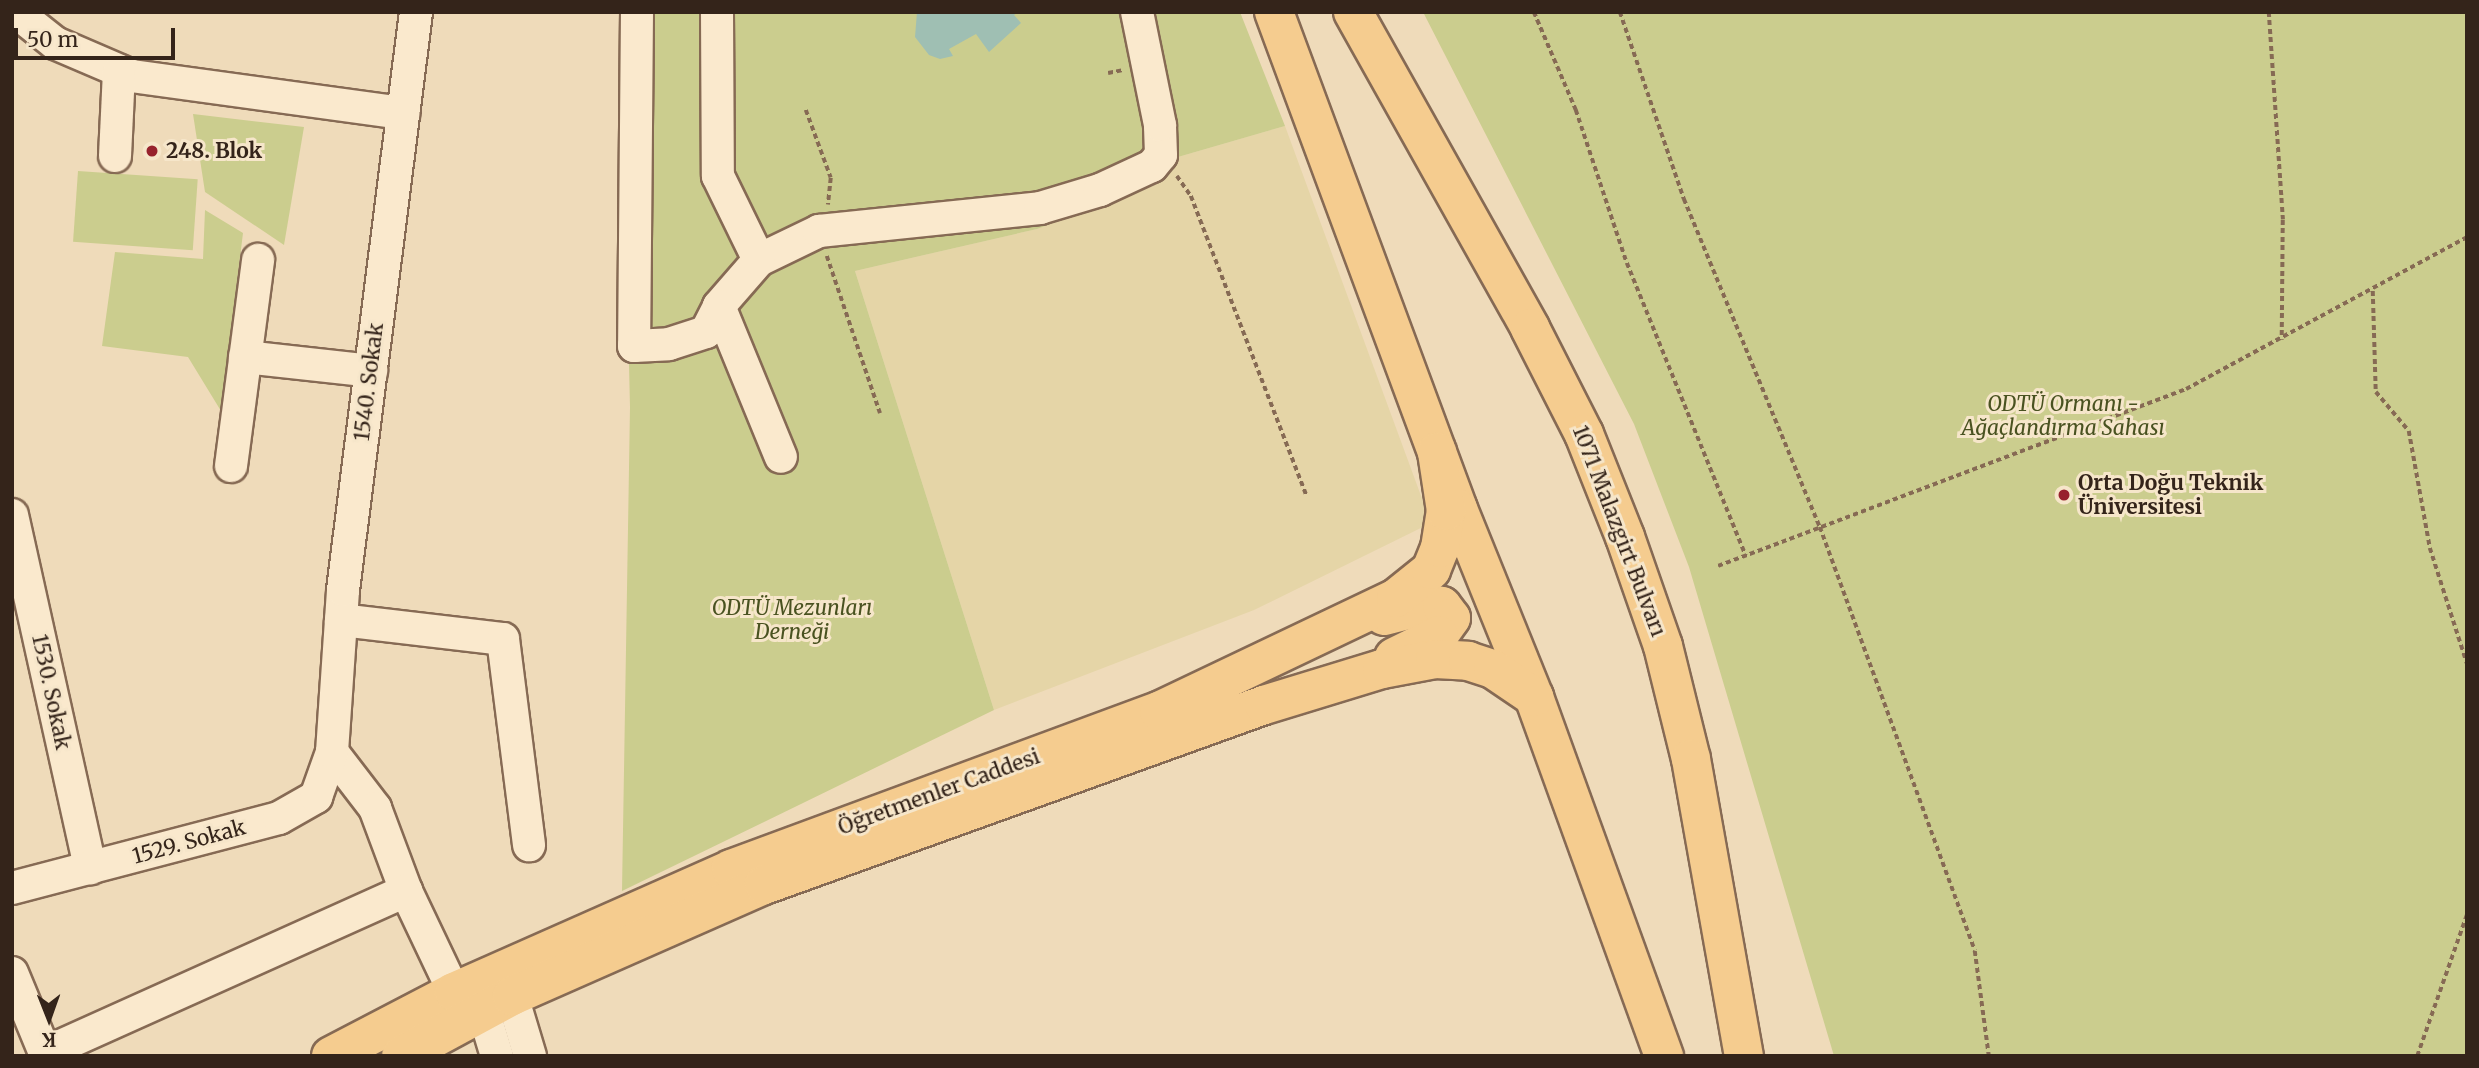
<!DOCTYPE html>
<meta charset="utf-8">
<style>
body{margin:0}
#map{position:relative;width:2479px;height:1068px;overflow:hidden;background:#efdbba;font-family:Merriweather,serif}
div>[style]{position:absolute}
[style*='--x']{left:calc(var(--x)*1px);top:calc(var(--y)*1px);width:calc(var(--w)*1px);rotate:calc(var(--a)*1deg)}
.farmland>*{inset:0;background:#e5d5a7}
.green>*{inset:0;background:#cbcd8e;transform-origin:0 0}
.water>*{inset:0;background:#9fbfb3}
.path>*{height:3.5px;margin-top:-1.75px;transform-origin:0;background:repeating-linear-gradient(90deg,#866a54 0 5px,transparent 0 8.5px)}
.roads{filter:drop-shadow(2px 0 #866a54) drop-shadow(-2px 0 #866a54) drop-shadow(0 2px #866a54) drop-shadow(0 -2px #866a54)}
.minor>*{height:32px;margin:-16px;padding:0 16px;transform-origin:16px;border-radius:16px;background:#fae9cd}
.major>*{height:38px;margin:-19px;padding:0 19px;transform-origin:19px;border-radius:19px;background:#f5cc8f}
.dots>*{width:19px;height:19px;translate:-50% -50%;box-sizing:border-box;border:4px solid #f6e6ca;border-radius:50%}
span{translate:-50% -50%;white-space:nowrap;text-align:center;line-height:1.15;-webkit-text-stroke:6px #f6e6ca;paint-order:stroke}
.poi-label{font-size:21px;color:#34241a;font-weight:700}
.left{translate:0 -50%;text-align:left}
.street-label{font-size:21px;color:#34241a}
.park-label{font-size:21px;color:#495220;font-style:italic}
.frame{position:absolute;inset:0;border:14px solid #34241a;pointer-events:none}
.north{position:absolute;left:14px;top:984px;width:70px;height:70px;-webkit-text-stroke:5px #f6e6ca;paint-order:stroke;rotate:179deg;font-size:19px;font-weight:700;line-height:28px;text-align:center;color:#34241a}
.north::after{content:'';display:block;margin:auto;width:24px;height:32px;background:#34241a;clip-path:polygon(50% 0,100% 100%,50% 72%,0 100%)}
.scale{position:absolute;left:14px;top:28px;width:161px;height:32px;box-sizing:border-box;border:4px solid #34241a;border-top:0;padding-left:9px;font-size:21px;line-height:24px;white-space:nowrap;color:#34241a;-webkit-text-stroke:5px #f6e6ca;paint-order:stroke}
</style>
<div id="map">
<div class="farmland">
<div style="clip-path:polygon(1285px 126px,1431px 523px,1254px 610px,994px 710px,855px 271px,1037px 229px,1178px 157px)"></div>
</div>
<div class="green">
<div style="clip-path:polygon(626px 12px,1240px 12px,1285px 126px,1178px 157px,1084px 211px,1037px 229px,855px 271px,994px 710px,622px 891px,630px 407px,622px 64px)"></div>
<div style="clip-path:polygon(1423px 12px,2467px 12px,2467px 1056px,1834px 1056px,1689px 567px,1634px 424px)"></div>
<div style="clip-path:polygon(193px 114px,304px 127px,284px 245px,205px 192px)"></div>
<div style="left:78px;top:171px;width:120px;height:71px;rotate:4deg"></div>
<div style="clip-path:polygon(205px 210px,243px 233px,221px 411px,188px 357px,102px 346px,115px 252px,203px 259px)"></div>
</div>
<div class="water">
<div style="clip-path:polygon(917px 12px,1018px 12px,1014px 15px,1021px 23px,989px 52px,976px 34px,949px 49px,953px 56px,940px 59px,929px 55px,915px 37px)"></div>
</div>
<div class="path">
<div style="--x:1534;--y:12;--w:107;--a:66.8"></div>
<div style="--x:1576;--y:110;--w:161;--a:71.6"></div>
<div style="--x:1627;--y:263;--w:316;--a:67.9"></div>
<div style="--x:1620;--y:12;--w:198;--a:71.1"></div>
<div style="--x:1684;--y:199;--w:355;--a:67.5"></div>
<div style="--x:1820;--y:527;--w:451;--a:69.9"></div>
<div style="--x:1975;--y:951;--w:106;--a:82.4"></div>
<div style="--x:2269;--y:12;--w:208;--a:86.1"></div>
<div style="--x:2283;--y:220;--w:120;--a:90.5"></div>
<div style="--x:1108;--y:73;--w:15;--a:-11"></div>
<div style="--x:806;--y:110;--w:72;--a:69.8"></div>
<div style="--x:831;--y:178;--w:27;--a:96"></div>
<div style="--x:1177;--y:176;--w:24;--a:55"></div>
<div style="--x:1191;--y:196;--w:322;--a:68.9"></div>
<div style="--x:827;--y:256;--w:166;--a:71.3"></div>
<div style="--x:2373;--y:291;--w:101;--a:88.3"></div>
<div style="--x:2376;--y:392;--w:51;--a:49.8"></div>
<div style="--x:2409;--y:431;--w:119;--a:79.8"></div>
<div style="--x:2430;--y:548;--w:121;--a:72.2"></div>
<div style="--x:1718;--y:566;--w:500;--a:-20.72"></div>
<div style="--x:2186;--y:389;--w:319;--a:-28.4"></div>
<div style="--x:2417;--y:1056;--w:151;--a:-70.6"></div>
</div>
<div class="roads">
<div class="minor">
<div style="--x:16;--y:12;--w:50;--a:38.5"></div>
<div style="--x:55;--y:43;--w:84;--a:23.2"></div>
<div style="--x:132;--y:76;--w:274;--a:7.8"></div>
<div style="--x:637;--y:12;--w:334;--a:90.5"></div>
<div style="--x:634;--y:346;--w:35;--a:-3"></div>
<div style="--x:669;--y:344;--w:39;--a:-18"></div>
<div style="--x:706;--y:332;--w:29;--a:-63"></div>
<div style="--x:719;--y:306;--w:61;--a:-49"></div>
<div style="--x:759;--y:260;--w:67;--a:-25.8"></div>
<div style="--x:819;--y:231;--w:222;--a:-5.9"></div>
<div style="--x:1040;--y:208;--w:63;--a:-16.7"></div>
<div style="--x:1100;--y:190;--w:57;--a:-24.8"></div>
<div style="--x:1152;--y:166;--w:14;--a:-51"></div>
<div style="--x:1161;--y:155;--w:30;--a:-92"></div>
<div style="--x:1160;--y:125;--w:115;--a:-101.5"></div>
<div style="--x:717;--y:12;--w:164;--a:89.7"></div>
<div style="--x:718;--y:176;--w:93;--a:64"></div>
<div style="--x:115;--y:156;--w:85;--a:-87.3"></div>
<div style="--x:719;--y:306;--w:163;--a:67.7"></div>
<div style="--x:245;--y:357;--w:127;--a:6.3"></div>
<div style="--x:231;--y:466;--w:208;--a:-82.5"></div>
<div style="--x:12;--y:515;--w:362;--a:77.5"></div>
<div style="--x:341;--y:620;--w:163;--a:6.7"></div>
<div style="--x:503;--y:639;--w:208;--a:82.8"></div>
<div style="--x:332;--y:752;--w:71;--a:52.5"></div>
<div style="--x:375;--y:808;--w:89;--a:69.5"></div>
<div style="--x:406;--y:891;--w:112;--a:64.6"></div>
<div style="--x:12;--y:888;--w:276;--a:-14.7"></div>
<div style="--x:279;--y:818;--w:43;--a:-29.6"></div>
<div style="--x:316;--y:797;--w:48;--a:-70.4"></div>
<div style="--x:332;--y:752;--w:162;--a:-86.1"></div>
<div style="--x:343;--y:590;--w:583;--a:-82.8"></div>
<div style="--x:12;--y:973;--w:87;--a:67.6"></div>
<div style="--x:45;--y:1053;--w:396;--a:-24.2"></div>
<div style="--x:512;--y:996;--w:63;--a:73.3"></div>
<div style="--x:484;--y:1013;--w:45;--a:73.2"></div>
</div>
<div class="major">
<div style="--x:1274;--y:12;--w:530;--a:69.68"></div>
<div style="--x:1458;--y:509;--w:203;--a:68"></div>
<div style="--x:1534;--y:697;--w:382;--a:70.1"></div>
<div style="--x:1353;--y:12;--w:362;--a:60.7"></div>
<div style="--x:1530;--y:328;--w:119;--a:63"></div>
<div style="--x:1584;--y:434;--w:111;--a:68.3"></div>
<div style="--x:1625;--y:537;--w:115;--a:70.8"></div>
<div style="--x:1663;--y:646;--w:116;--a:76.1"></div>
<div style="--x:1691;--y:759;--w:302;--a:79.9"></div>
<div style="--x:1384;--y:616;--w:49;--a:-14.3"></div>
<div style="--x:1431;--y:604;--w:11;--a:10"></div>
<div style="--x:1442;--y:606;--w:15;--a:53"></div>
<div style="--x:1451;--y:618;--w:21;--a:125"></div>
<div style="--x:1439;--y:635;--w:50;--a:153.9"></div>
<div style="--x:331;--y:1056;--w:139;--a:-27.5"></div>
<div style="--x:454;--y:992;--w:303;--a:-23.9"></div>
<div style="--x:731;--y:869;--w:456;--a:-20.3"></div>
<div style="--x:1159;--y:711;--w:263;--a:-25.5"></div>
<div style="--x:1396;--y:598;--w:45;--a:-38.7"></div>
<div style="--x:1431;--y:570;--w:24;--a:-68"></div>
<div style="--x:1440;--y:548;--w:37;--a:-81"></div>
<div style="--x:1446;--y:511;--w:60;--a:-98.7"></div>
<div style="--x:401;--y:1056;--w:126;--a:-28.4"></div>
<div style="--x:512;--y:996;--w:275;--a:-23.8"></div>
<div style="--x:764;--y:885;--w:531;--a:-19.8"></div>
<div style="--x:1264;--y:705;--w:123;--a:-17"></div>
<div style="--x:1382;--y:669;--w:54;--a:-10.7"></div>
<div style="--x:1435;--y:659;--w:33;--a:3"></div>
<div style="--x:1468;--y:661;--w:26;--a:18"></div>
<div style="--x:1493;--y:669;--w:50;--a:34.3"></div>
</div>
</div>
<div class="dots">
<div style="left:152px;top:151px;background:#97222d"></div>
<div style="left:2064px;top:495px;background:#97222d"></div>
</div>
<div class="poi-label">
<span class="left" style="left:166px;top:151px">248. Blok</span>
<span class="left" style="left:2078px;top:495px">Orta Doğu Teknik<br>Üniversitesi</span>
</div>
<div class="street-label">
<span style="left:369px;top:382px;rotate:-83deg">1540. Sokak</span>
<span style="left:1619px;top:531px;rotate:69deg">1071 Malazgirt Bulvarı</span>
<span style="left:51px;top:692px;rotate:78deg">1530. Sokak</span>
<span style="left:939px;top:792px;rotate:-20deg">Öğretmenler Caddesi</span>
<span style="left:189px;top:842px;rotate:-15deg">1529. Sokak</span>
</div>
<div class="park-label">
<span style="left:2063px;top:416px">ODTÜ Ormanı -<br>Ağaçlandırma Sahası</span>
<span style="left:792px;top:620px">ODTÜ Mezunları<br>Derneği</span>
</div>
<div class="frame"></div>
<div class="north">K</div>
<div class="scale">50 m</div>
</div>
